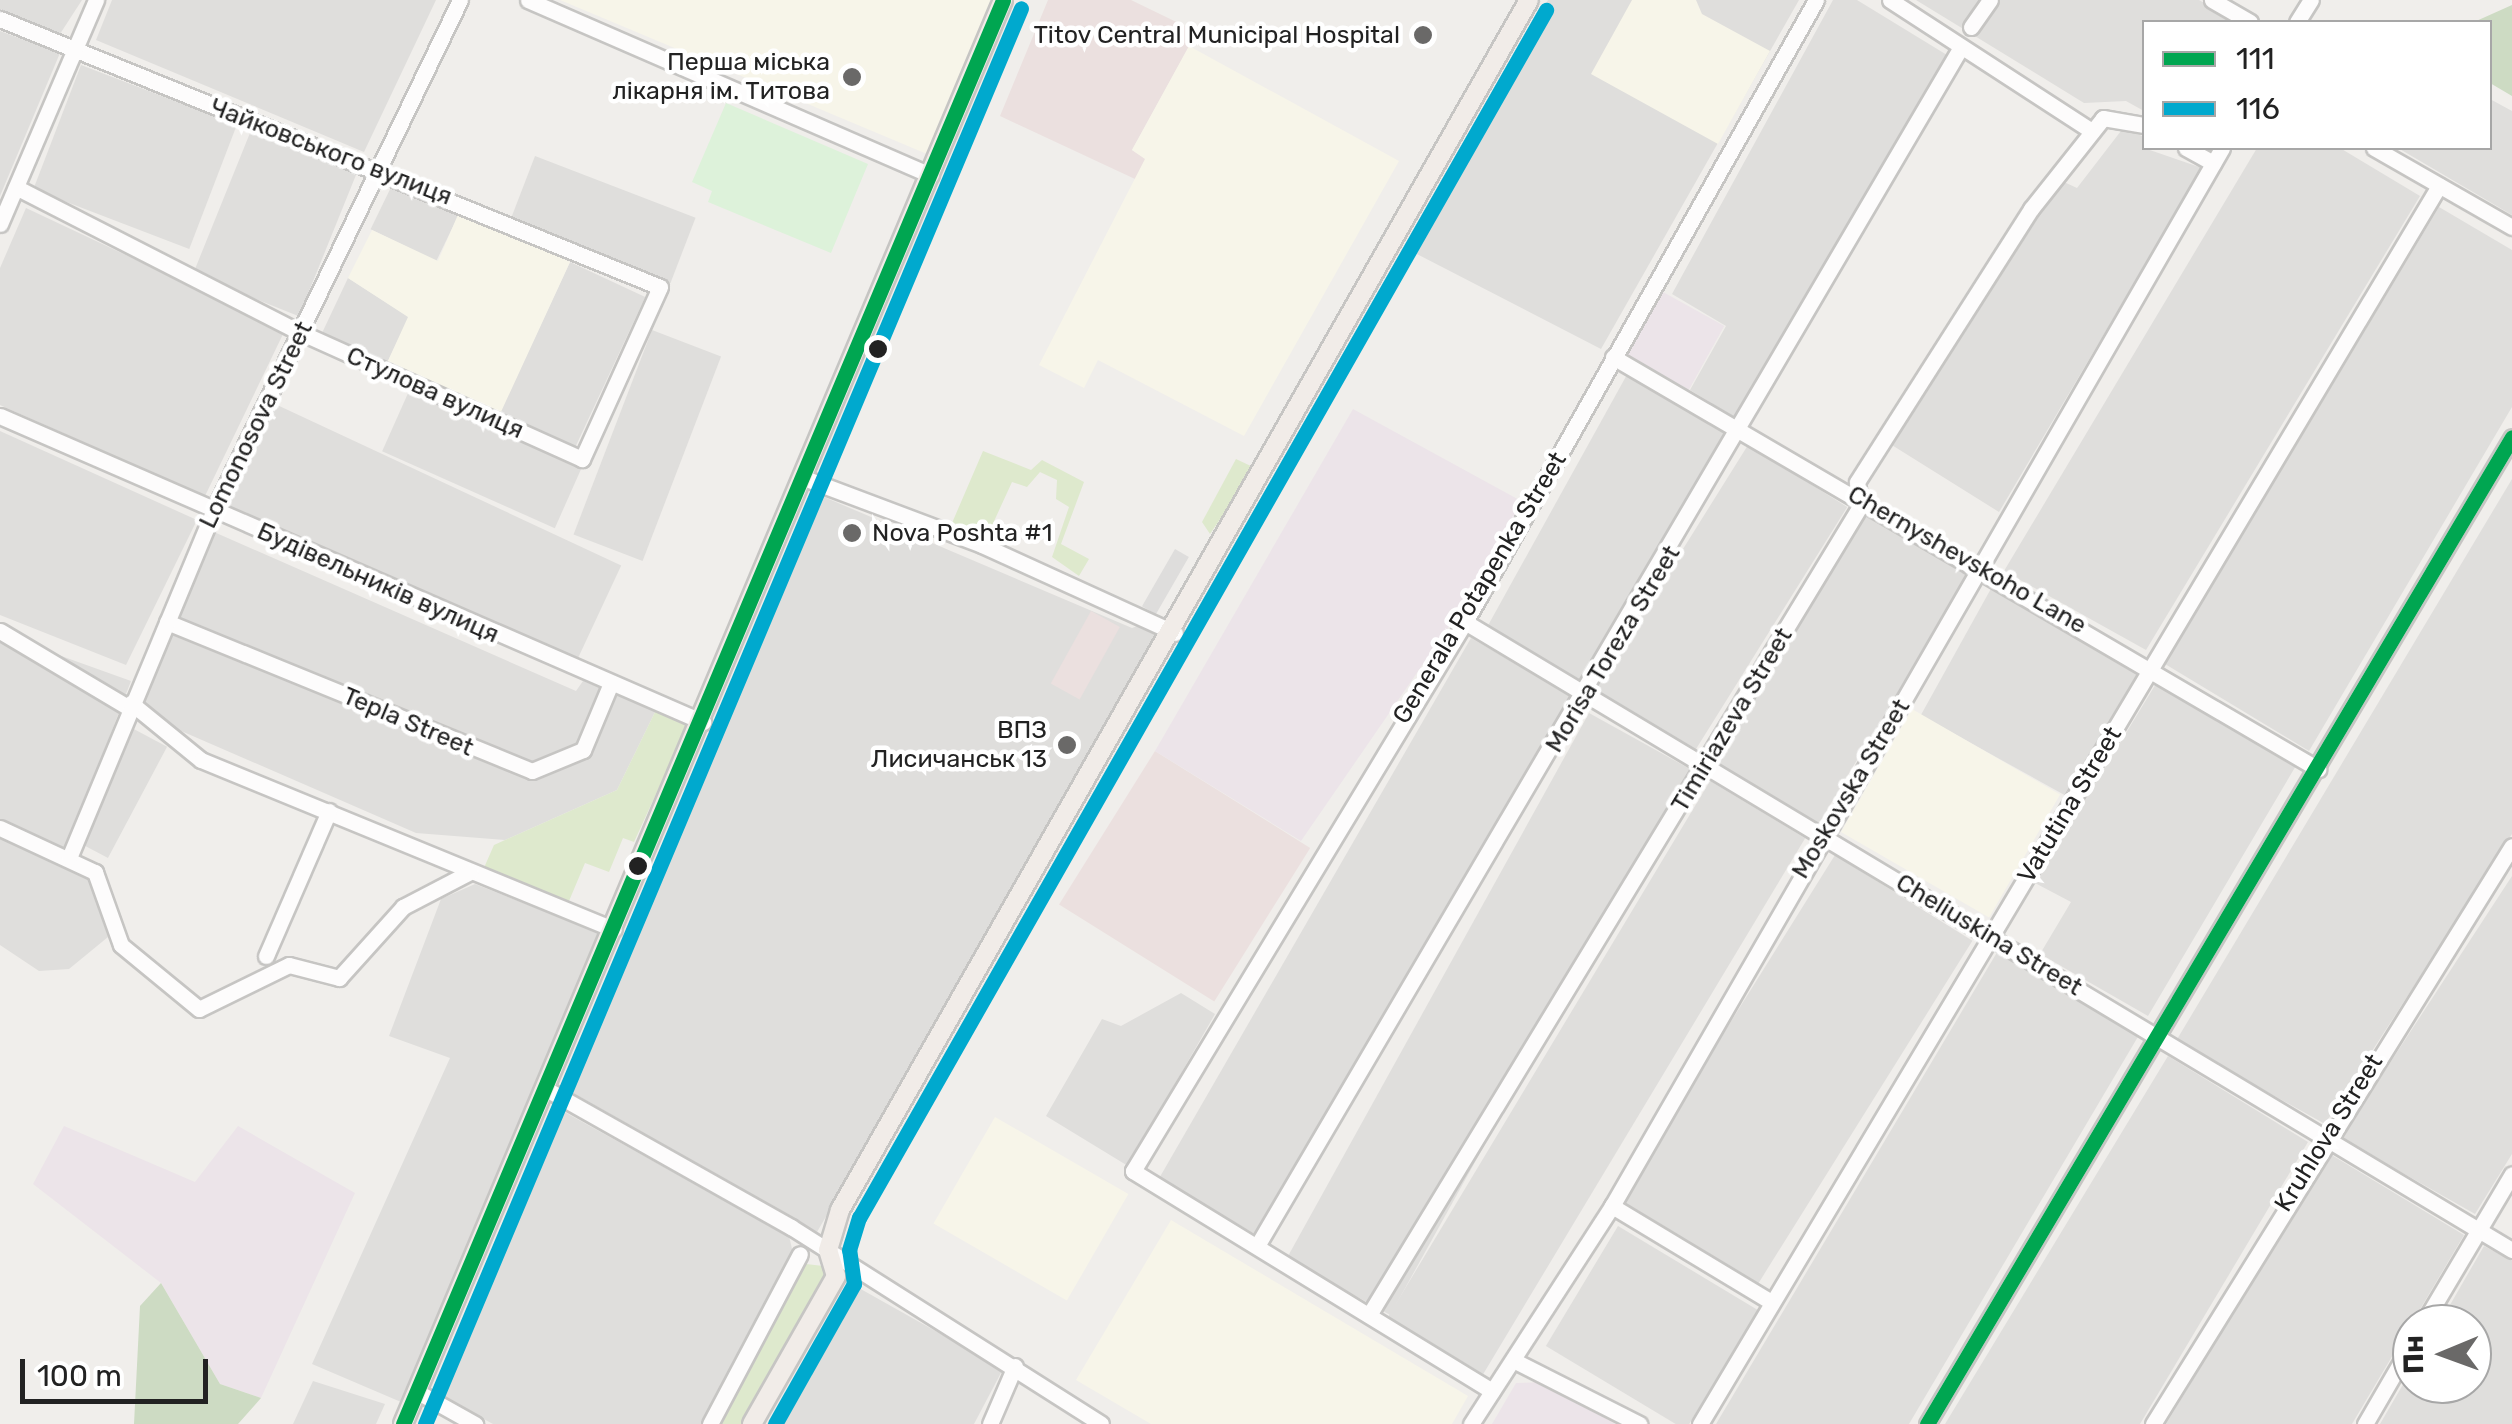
<!DOCTYPE html>
<meta charset="utf-8">
<style>
body{margin:0}
#map{position:relative;width:2512px;height:1424px;overflow:hidden;background:#f0eeeb;font-family:Rubik,sans-serif}
div>[style]{position:absolute}
[style*='--x']{left:calc(var(--x)*1px);top:calc(var(--y)*1px);width:calc(var(--w)*1px);rotate:calc(var(--a)*1deg)}
.residential>*{inset:0;background:#dfdedc;transform-origin:0 0}
.commercial>*{inset:0;background:#ebe0df;transform-origin:0 0}
.industrial>*{inset:0;background:#ece4e9;transform-origin:0 0}
.education>*{inset:0;background:#f7f5e9;transform-origin:0 0}
.grass>*{inset:0;background:#dee9cd}
.forest>*{inset:0;background:#cddbc3}
.park>*{inset:0;background:#ddf2da}
.parking>*{inset:0;background:#dedddc;transform-origin:0 0}
.roads{filter:drop-shadow(2px 0 #c6c5c3) drop-shadow(-2px 0 #c6c5c3) drop-shadow(0 2px #c6c5c3) drop-shadow(0 -2px #c6c5c3)}
.minor>*{height:15px;margin:-7.5px;padding:0 7.5px;transform-origin:7.5px;border-radius:7.5px;background:#fdfcfc}
.major>*{height:18px;margin:-9px;padding:0 9px;transform-origin:9px;border-radius:9px;background:#f1ece8}
.bus-1>*{height:15px;margin:-7.5px;padding:0 7.5px;transform-origin:7.5px;border-radius:7.5px;background:#00a651}
.bus-2>*{height:15px;margin:-7.5px;padding:0 7.5px;transform-origin:7.5px;border-radius:7.5px;background:#00a9ce}
.dots>*{width:28px;height:28px;translate:-50% -50%;box-sizing:border-box;border:5px solid #fff;border-radius:50%}
span{translate:-50% -50%;white-space:nowrap;text-align:center;line-height:1.15;-webkit-text-stroke:9px #fff;paint-order:stroke}
.poi-label{font-size:25px;color:#222}
.right{translate:-100% -50%;text-align:right}
.left{translate:0 -50%;text-align:left}
.street-label{font-size:25px;color:#222}
.legend{position:absolute;left:2142px;top:20px;width:350px;height:130px;box-sizing:border-box;background:#fff;border:2px solid #a7a7a7;margin:0;padding:12px 18px;list-style:none;font-size:30px;color:#222}
.legend li{display:flex;align-items:center;gap:20px;height:50px}
.legend b{width:50px;border:2px solid #a7a7a7}
.north{position:absolute;left:2392px;top:1304px;width:100px;height:100px;box-sizing:border-box;background:#fff;border:2px solid #a7a7a7;border-radius:50%;rotate:269deg;font-size:28px;font-weight:700;line-height:40px;text-align:center;color:#222}
.north::after{content:'';display:block;margin:auto;width:35px;height:45px;background:#6a6968;clip-path:polygon(50% 0,100% 100%,50% 72%,0 100%)}
.scale{position:absolute;left:20px;top:1359px;width:188px;height:45px;box-sizing:border-box;border:5px solid #222;border-top:0;padding-left:12px;font-size:30px;line-height:35px;white-space:nowrap;color:#222;-webkit-text-stroke:8px #fff;paint-order:stroke}
</style>
<div id="map">
<div class="residential">
<div style="clip-path:polygon(0 0,82px 0,60px 34px,0 9px)"></div>
<div style="clip-path:polygon(112px 0,436px 0,364px 152px,96px 40px)"></div>
<div style="clip-path:polygon(1548px 0,1799px 0,1601px 349px,1413px 252px)"></div>
<div style="clip-path:polygon(1833px 0,1857px 0,1947px 55px,1736px 418px,1690px 390px,1726px 326px,1672px 294px)"></div>
<div style="clip-path:polygon(1916px 0,2199px 0,2237px 22px,2144px 22px,2144px 111px,2126px 101px,2084px 103px)"></div>
<div style="clip-path:polygon(0 31px,60px 53px,0 196px)"></div>
<div style="left:81px;top:65px;width:167px;height:133px;rotate:21deg"></div>
<div style="clip-path:polygon(2490px 99px,2512px 111px,2512px 215px,2398px 148px,2490px 148px)"></div>
<div style="clip-path:polygon(2124px 127px,2144px 137px,2144px 148px,2202px 168px,1999px 512px,1887px 442px,2033px 215px,2064px 182px,2077px 188px)"></div>
<div style="left:252px;top:128px;width:114px;height:157px;rotate:22deg"></div>
<div style="clip-path:polygon(2257px 148px,2340px 148px,2420px 196px,2146px 650px,2004px 571px)"></div>
<div style="left:535px;top:156px;width:172px;height:70px;rotate:21deg"></div>
<div style="left:396px;top:177px;width:73px;height:58px;rotate:26deg"></div>
<div style="clip-path:polygon(2439px 207px,2512px 250px,2512px 407px,2309px 751px,2165px 664px)"></div>
<div style="clip-path:polygon(26px 208px,285px 330px,205px 496px,0 405px,0 268px)"></div>
<div style="left:570px;top:262px;width:83px;height:167px;rotate:25deg"></div>
<div style="clip-path:polygon(348px 278px,409px 317px,387px 363px,322px 333px)"></div>
<div style="left:652px;top:330px;width:74px;height:219px;rotate:21deg"></div>
<div style="left:1629px;top:371px;width:118px;height:294px;rotate:29deg"></div>
<div style="left:409px;top:391px;width:189px;height:66px;rotate:24deg"></div>
<div style="left:275px;top:404px;width:382px;height:112px;rotate:25deg"></div>
<div style="clip-path:polygon(0 431px,197px 520px,126px 665px,0 615px)"></div>
<div style="left:1748px;top:445px;width:117px;height:290px;rotate:32deg"></div>
<div style="clip-path:polygon(2512px 479px,2512px 834px,2325px 1124px,2176px 1041px)"></div>
<div style="clip-path:polygon(817px 494px,1132px 628px,1143px 624px,1161px 641px,817px 1232px,561px 1086px)"></div>
<div style="left:1866px;top:514px;width:119px;height:291px;rotate:31deg"></div>
<div style="clip-path:polygon(214px 532px,576px 691px,583px 681px,656px 710px,617px 790px,505px 840px,416px 833px,172px 727px,140px 703px,174px 631px,515px 774px,515px 760px,174px 619px)"></div>
<div style="left:1993px;top:585px;width:171px;height:149px;rotate:29deg"></div>
<div style="clip-path:polygon(0 634px,131px 681px,66px 850px,0 822px)"></div>
<div style="left:1471px;top:638px;width:119px;height:624px;rotate:30deg"></div>
<div style="clip-path:polygon(2157px 682px,2297px 764px,2148px 1016px,2040px 954px,2071px 902px,2035px 883px)"></div>
<div style="left:1589px;top:713px;width:118px;height:623px;rotate:29deg"></div>
<div style="left:130px;top:727px;width:42px;height:126px;rotate:28deg"></div>
<div style="left:1710px;top:781px;width:111px;height:625px;rotate:31deg"></div>
<div style="clip-path:polygon(0 834px,89px 878px,108px 937px,69px 969px,39px 971px,0 945px)"></div>
<div style="left:1835px;top:855px;width:162px;height:411px;rotate:32deg"></div>
<div style="clip-path:polygon(2512px 876px,2512px 1154px,2475px 1214px,2341px 1138px)"></div>
<div style="clip-path:polygon(475px 884px,599px 933px,401px 1402px,312px 1364px,450px 1058px,389px 1036px,441px 899px)"></div>
<div style="clip-path:polygon(1999px 949px,2139px 1035px,1909px 1424px,1716px 1424px)"></div>
<div style="clip-path:polygon(1181px 993px,1215px 1014px,1128px 1166px,1046px 1116px,1102px 1019px,1121px 1026px)"></div>
<div style="clip-path:polygon(2168px 1056px,2308px 1142px,2140px 1424px,1945px 1424px)"></div>
<div style="clip-path:polygon(559px 1109px,789px 1236px,793px 1253px,703px 1424px,493px 1424px,432px 1391px)"></div>
<div style="clip-path:polygon(2330px 1154px,2464px 1235px,2352px 1424px,2166px 1424px)"></div>
<div style="left:1618px;top:1226px;width:163px;height:140px;rotate:31deg"></div>
<div style="clip-path:polygon(2484px 1246px,2512px 1261px,2512px 1424px,2380px 1424px,2412px 1369px,2412px 1384px,2472px 1384px,2472px 1324px,2439px 1324px)"></div>
<div style="clip-path:polygon(850px 1283px,1003px 1369px,974px 1424px,767px 1424px)"></div>
<div style="clip-path:polygon(313px 1381px,385px 1404px,376px 1424px,293px 1424px)"></div>
</div>
<div class="commercial">
<div style="clip-path:polygon(1048px 0,1131px 0,1197px 32px,1132px 150px,1146px 159px,1135px 179px,1000px 116px)"></div>
<div style="left:1091px;top:611px;width:33px;height:83px;rotate:29deg"></div>
<div style="left:1155px;top:751px;width:183px;height:181px;rotate:32deg"></div>
</div>
<div class="industrial">
<div style="left:1663px;top:292px;width:70px;height:73px;rotate:29deg"></div>
<div style="clip-path:polygon(1353px 409px,1523px 502px,1503px 548px,1301px 841px,1155px 751px)"></div>
<div style="clip-path:polygon(64px 1126px,195px 1182px,238px 1126px,355px 1193px,261px 1398px,220px 1384px,161px 1283px,33px 1184px)"></div>
<div style="clip-path:polygon(1544px 1382px,1615px 1424px,1492px 1424px,1516px 1383px)"></div>
</div>
<div class="education">
<div style="clip-path:polygon(560px 0,992px 0,927px 154px)"></div>
<div style="clip-path:polygon(1632px 0,1696px 0,1702px 14px,1770px 51px,1718px 144px,1591px 74px)"></div>
<div style="clip-path:polygon(1189px 46px,1399px 161px,1244px 436px,1098px 360px,1084px 388px,1039px 365px,1145px 159px,1132px 150px)"></div>
<div style="clip-path:polygon(460px 210px,570px 262px,500px 414px,387px 363px,408px 317px,348px 278px,372px 230px,438px 261px)"></div>
<div style="left:1912px;top:709px;width:171px;height:142px;rotate:30deg"></div>
<div style="left:995px;top:1117px;width:154px;height:123px;rotate:30deg"></div>
<div style="clip-path:polygon(1171px 1220px,1468px 1396px,1452px 1424px,1151px 1424px,1076px 1380px)"></div>
</div>
<div class="grass">
<div style="clip-path:polygon(983px 451px,1031px 470px,1042px 460px,1084px 482px,1061px 544px,1089px 559px,1079px 576px,1052px 557px,1069px 507px,1056px 499px,1057px 480px,1040px 472px,1027px 487px,1012px 482px,990px 530px,952px 523px)"></div>
<div style="clip-path:polygon(1236px 459px,1255px 468px,1210px 534px,1202px 522px)"></div>
<div style="clip-path:polygon(656px 710px,688px 724px,634px 842px,623px 838px,609px 872px,585px 863px,569px 901px,483px 870px,494px 845px,617px 790px)"></div>
<div style="clip-path:polygon(806px 1264px,823px 1266px,828px 1279px,746px 1424px,716px 1424px)"></div>
</div>
<div class="forest">
<div style="clip-path:polygon(2512px 5px,2512px 96px,2490px 83px,2490px 22px,2474px 22px)"></div>
<div style="clip-path:polygon(161px 1283px,220px 1384px,261px 1398px,238px 1424px,134px 1424px,140px 1306px)"></div>
</div>
<div class="park">
<div style="clip-path:polygon(726px 103px,868px 164px,831px 253px,708px 202px,712px 191px,692px 182px)"></div>
</div>
<div class="parking">
<div style="left:1175px;top:549px;width:16px;height:66px;rotate:30deg"></div>
</div>
<div class="roads">
<div class="minor">
<div style="--x:528;--y:0;--w:439;--a:23.5"></div>
<div style="--x:1890;--y:0;--w:241;--a:33"></div>
<div style="--x:2212;--y:0;--w:44;--a:30.1"></div>
<div style="--x:0;--y:19;--w:712;--a:22.1"></div>
<div style="--x:660;--y:287;--w:189;--a:114.4"></div>
<div style="--x:582;--y:459;--w:308;--a:-155.8"></div>
<div style="--x:301;--y:333;--w:320;--a:-152.9"></div>
<div style="--x:2297;--y:22;--w:26;--a:-58"></div>
<div style="--x:1971;--y:27;--w:33;--a:-55"></div>
<div style="--x:2186;--y:148;--w:31;--a:29"></div>
<div style="--x:2374;--y:148;--w:159;--a:29.8"></div>
<div style="--x:0;--y:224;--w:244;--a:-66.8"></div>
<div style="--x:1613;--y:357;--w:817;--a:30.3"></div>
<div style="--x:0;--y:416;--w:767;--a:23.52"></div>
<div style="--x:804;--y:478;--w:190;--a:20.6"></div>
<div style="--x:982;--y:545;--w:212;--a:24.5"></div>
<div style="--x:167;--y:622;--w:394;--a:22.2"></div>
<div style="--x:532;--y:771;--w:55;--a:-22.4"></div>
<div style="--x:583;--y:750;--w:73;--a:-67.3"></div>
<div style="--x:1465;--y:622;--w:1221;--a:30.96"></div>
<div style="--x:0;--y:631;--w:150;--a:30.8"></div>
<div style="--x:131;--y:703;--w:90;--a:39.2"></div>
<div style="--x:201;--y:760;--w:446;--a:22.3"></div>
<div style="--x:0;--y:828;--w:105;--a:24.9"></div>
<div style="--x:95;--y:872;--w:77;--a:70.4"></div>
<div style="--x:121;--y:945;--w:101;--a:39.4"></div>
<div style="--x:199;--y:1009;--w:100;--a:-26.1"></div>
<div style="--x:289;--y:965;--w:52;--a:14.6"></div>
<div style="--x:339;--y:978;--w:96;--a:-48"></div>
<div style="--x:403;--y:907;--w:76;--a:-27.6"></div>
<div style="--x:69;--y:858;--w:377;--a:-67.4"></div>
<div style="--x:214;--y:510;--w:566;--a:-64.25"></div>
<div style="--x:266;--y:956;--w:158;--a:-66.5"></div>
<div style="--x:546;--y:1089;--w:281;--a:29.4"></div>
<div style="--x:791;--y:1227;--w:367;--a:32.4"></div>
<div style="--x:1612;--y:1206;--w:186;--a:31.1"></div>
<div style="--x:1257;--y:1246;--w:1390;--a:-59.58"></div>
<div style="--x:1369;--y:1315;--w:948;--a:-58.73"></div>
<div style="--x:1861;--y:505;--w:23;--a:-100"></div>
<div style="--x:1857;--y:482;--w:324;--a:-57.5"></div>
<div style="--x:2031;--y:209;--w:116;--a:-51.6"></div>
<div style="--x:2103;--y:118;--w:42;--a:9.7"></div>
<div style="--x:2423;--y:1324;--w:174;--a:-59.3"></div>
<div style="--x:1519;--y:1363;--w:135;--a:26.9"></div>
<div style="--x:416;--y:1391;--w:68;--a:29.2"></div>
<div style="--x:1492;--y:1391;--w:421;--a:-148.5"></div>
<div style="--x:1133;--y:1171;--w:642;--a:-58.84"></div>
<div style="--x:1465;--y:622;--w:714;--a:-60.56"></div>
<div style="--x:710;--y:1424;--w:192;--a:-62.1"></div>
<div style="--x:990;--y:1424;--w:63;--a:-66.7"></div>
<div style="--x:1471;--y:1424;--w:260;--a:-57.1"></div>
<div style="--x:1612;--y:1206;--w:1221;--a:-60.03"></div>
<div style="--x:1700;--y:1424;--w:1442;--a:-59.17"></div>
<div style="--x:1927;--y:1424;--w:1147;--a:-59.34"></div>
<div style="--x:2153;--y:1424;--w:680;--a:-58.16"></div>
<div style="--x:2365;--y:1424;--w:94;--a:-59.9"></div>
</div>
<div class="major">
<div style="--x:403;--y:1424;--w:1545;--a:-67.15"></div>
<div style="--x:752;--y:1424;--w:170;--a:-60.4"></div>
<div style="--x:836;--y:1276;--w:27;--a:-107"></div>
<div style="--x:828;--y:1250;--w:42;--a:-73.3"></div>
<div style="--x:840;--y:1210;--w:1392;--a:-60.34"></div>
</div>
</div>
<div class="bus-1">
<div style="--x:403;--y:1424;--w:1545;--a:-67.15"></div>
<div style="--x:1927;--y:1424;--w:1147;--a:-59.34"></div>
</div>
<div class="bus-2">
<div style="--x:425;--y:1424;--w:1536;--a:-67.17"></div>
<div style="--x:775;--y:1424;--w:161;--a:-60.6"></div>
<div style="--x:854;--y:1284;--w:34;--a:-98"></div>
<div style="--x:849;--y:1250;--w:34;--a:-73"></div>
<div style="--x:859;--y:1218;--w:1390;--a:-60.37"></div>
</div>
<div class="dots">
<div style="left:1423px;top:35px;background:#6a6968"></div>
<div style="left:852px;top:77px;background:#6a6968"></div>
<div style="left:878px;top:349px;background:#222"></div>
<div style="left:852px;top:533px;background:#6a6968"></div>
<div style="left:1067px;top:745px;background:#6a6968"></div>
<div style="left:638px;top:866px;background:#222"></div>
</div>
<div class="poi-label">
<span class="right" style="left:1400px;top:35px">Titov Central Municipal Hospital</span>
<span class="right" style="left:830px;top:77px">Перша міська<br>лікарня ім. Титова</span>
<span class="left" style="left:872px;top:533px">Nova Poshta #1</span>
<span class="right" style="left:1047px;top:745px">ВПЗ<br>Лисичанськ 13</span>
</div>
<div class="street-label">
<span style="left:331px;top:152px;rotate:21deg">Чайковського вулиця</span>
<span style="left:435px;top:393px;rotate:24deg">Стулова вулиця</span>
<span style="left:256px;top:425px;rotate:-64deg">Lomonosova Street</span>
<span style="left:1967px;top:560px;rotate:30deg">Chernyshevskoho Lane</span>
<span style="left:378px;top:583px;rotate:24deg">Будівельників вулиця</span>
<span style="left:1480px;top:588px;rotate:-59deg">Generala Potapenka Street</span>
<span style="left:1613px;top:649px;rotate:-59deg">Morisa Toreza Street</span>
<span style="left:1732px;top:720px;rotate:-59deg">Timiriazeva Street</span>
<span style="left:408px;top:722px;rotate:23deg">Tepla Street</span>
<span style="left:1851px;top:789px;rotate:-59deg">Moskovska Street</span>
<span style="left:2070px;top:805px;rotate:-59deg">Vatutina Street</span>
<span style="left:1989px;top:935px;rotate:31deg">Cheliuskina Street</span>
<span style="left:2329px;top:1133px;rotate:-58deg">Kruhlova Street</span>
</div>
<ul class="legend">
<li><b style="height:12px;background:#00a651"></b>111</li>
<li><b style="height:12px;background:#00a9ce"></b>116</li>
</ul>
<div class="north">Пн</div>
<div class="scale">100 m</div>
</div>
